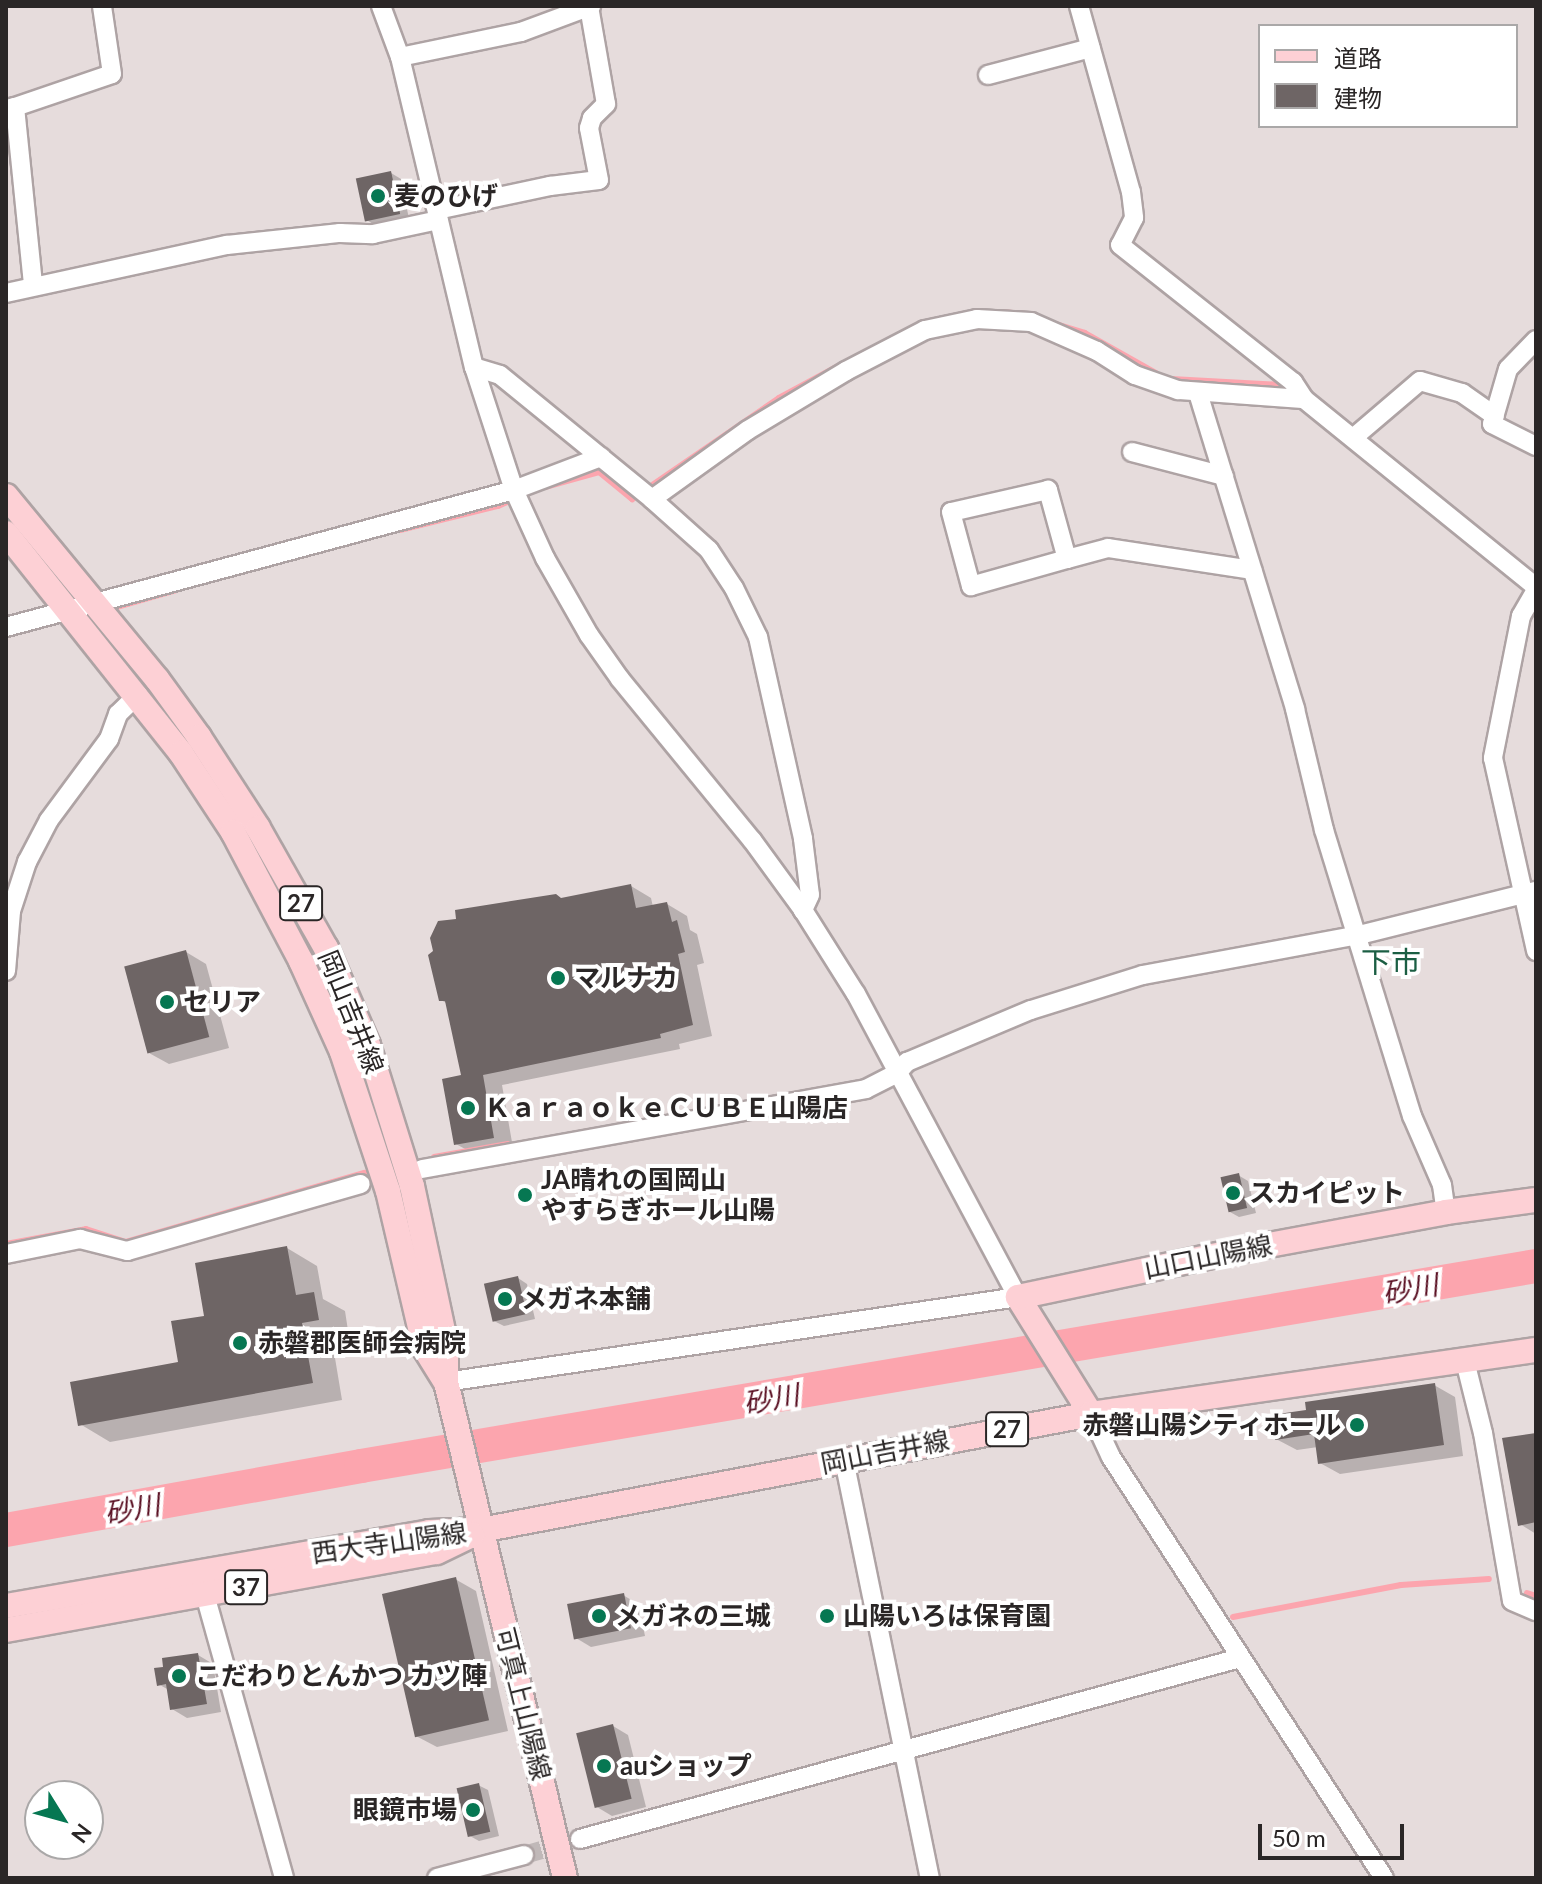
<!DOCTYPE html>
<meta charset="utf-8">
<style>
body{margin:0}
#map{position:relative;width:1542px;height:1884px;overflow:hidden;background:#e6dcdc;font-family:Lato,"Noto Sans JP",sans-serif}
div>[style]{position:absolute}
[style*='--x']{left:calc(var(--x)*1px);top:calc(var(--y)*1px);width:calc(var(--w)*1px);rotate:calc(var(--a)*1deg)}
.shadow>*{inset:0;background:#0003}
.stream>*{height:6px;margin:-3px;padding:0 3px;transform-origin:3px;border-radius:3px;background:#fca5ae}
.river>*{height:34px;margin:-17px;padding:0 17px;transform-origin:17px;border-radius:17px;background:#fca5ae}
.building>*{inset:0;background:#6e6565;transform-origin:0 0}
.minor-tunnel>*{height:18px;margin-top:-9px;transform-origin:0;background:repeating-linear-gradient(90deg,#c0b8b8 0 18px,transparent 0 27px)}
.roads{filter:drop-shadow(2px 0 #aea3a4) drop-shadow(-2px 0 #aea3a4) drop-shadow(0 2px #aea3a4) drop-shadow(0 -2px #aea3a4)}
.minor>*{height:18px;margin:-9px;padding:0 9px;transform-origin:9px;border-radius:9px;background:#fff}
.major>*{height:24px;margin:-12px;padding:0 12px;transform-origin:12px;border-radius:12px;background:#fdd0d5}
.dots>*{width:22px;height:22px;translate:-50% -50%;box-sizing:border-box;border:4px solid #fff;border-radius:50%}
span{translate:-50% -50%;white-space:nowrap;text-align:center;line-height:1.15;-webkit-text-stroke:8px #fff;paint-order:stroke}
.shield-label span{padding:2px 6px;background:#fff;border:2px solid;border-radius:6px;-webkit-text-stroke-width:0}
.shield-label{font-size:24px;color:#2a2626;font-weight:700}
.poi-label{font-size:26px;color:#2a2626;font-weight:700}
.left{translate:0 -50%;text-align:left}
.right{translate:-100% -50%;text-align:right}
.street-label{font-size:26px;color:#2a2626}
.water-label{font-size:28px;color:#580d20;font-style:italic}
.quarter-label{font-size:30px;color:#1b5e43}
.frame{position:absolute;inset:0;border:8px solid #2a2626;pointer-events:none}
.legend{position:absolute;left:1258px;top:24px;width:260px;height:104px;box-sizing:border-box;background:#fff;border:2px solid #aaa8a8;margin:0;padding:10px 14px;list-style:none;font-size:24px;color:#2a2626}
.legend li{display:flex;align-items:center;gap:16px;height:40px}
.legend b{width:40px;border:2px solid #aaa8a8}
.north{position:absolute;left:24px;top:1780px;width:80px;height:80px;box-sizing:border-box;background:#fff;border:2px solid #aaa8a8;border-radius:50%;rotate:127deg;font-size:22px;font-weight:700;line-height:32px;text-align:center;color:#2a2626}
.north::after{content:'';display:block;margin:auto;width:28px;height:36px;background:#067752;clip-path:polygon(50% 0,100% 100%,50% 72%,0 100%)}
.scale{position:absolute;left:1258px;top:1824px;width:146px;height:36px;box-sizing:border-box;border:4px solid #2a2626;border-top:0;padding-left:10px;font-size:24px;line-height:28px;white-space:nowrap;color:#2a2626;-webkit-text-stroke:6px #fff;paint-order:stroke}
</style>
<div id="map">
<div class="shadow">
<div style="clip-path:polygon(391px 173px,401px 179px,409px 219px,376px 226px,367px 220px)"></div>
<div style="clip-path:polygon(631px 886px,651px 898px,653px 907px,667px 904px,687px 916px,690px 930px,697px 934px,704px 963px,697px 965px,712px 1036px,679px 1044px,680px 1049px,502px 1085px,513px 1148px,476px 1155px,456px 1144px,464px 1077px,448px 1004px,441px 1000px,562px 900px)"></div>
<div style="clip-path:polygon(186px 952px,206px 964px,229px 1048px,169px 1064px,149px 1053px)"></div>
<div style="clip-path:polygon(1238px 1175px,1248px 1181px,1256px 1213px,1239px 1217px,1230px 1212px)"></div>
<div style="clip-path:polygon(287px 1248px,317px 1266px,323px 1299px,345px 1311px,349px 1337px,332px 1340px,342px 1400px,110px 1442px,80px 1424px,181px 1364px,206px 1317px)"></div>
<div style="clip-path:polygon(518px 1278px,527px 1284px,535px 1319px,504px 1326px,494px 1321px)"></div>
<div style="clip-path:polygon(1434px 1385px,1455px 1397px,1463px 1456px,1340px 1474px,1320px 1463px,1318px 1447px,1297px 1450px,1276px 1439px)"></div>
<div style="clip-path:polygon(1536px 1435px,1536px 1534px,1520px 1524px)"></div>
<div style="clip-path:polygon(455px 1579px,476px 1591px,508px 1731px,437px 1747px,416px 1736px)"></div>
<div style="clip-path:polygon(623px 1595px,638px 1604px,645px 1636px,591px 1647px,576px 1638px)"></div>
<div style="clip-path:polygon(198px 1655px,213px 1664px,221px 1712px,187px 1718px,172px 1709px,169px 1690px,158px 1684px)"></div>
<div style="clip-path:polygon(613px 1726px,628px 1735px,646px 1807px,612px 1816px,597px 1807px)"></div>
<div style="clip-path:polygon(478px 1785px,488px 1790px,499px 1836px,479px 1841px,470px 1836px)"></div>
</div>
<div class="stream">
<div style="--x:1002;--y:312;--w:24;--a:5"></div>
<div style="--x:1056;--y:324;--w:30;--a:17"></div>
<div style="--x:1085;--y:333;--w:81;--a:29.4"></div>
<div style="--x:1171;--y:379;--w:112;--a:3.1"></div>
<div style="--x:545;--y:487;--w:56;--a:-15.5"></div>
<div style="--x:599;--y:472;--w:43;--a:39.3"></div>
<div style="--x:632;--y:499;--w:178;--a:-34.5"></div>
<div style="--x:779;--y:398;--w:67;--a:-28.5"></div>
<div style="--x:400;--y:530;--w:101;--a:-13.8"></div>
<div style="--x:498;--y:506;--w:20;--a:-24"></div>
<div style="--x:106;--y:610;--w:73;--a:-15.9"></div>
<div style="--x:434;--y:1157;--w:75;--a:-10"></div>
<div style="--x:6;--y:1244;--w:81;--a:-10.6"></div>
<div style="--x:86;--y:1229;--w:42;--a:18"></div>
<div style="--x:126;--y:1242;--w:248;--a:-16.2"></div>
<div style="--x:1527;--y:1593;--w:9;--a:18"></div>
<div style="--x:1233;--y:1617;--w:171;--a:-10.8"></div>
<div style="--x:1401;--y:1585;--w:88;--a:-3.9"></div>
</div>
<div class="river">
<div style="--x:6;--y:1530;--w:361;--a:-10.2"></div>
<div style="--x:361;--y:1466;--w:1192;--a:-9.66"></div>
</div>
<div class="building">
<div style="left:391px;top:171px;width:44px;height:36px;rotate:78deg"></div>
<div style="clip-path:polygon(631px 884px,636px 908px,667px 902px,672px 922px,677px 920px,685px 952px,678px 954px,693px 1025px,660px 1034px,661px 1038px,483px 1075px,494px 1138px,454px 1145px,442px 1079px,461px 1075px,445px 1001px,439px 1001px,428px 955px,433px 951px,430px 938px,438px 921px,456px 919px,455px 910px,556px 894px,561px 898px)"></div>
<div style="left:186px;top:950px;width:90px;height:64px;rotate:75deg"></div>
<div style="left:1239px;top:1173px;width:36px;height:19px;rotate:77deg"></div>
<div style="clip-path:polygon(287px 1246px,296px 1295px,314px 1292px,319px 1320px,302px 1323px,313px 1383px,78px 1426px,70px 1382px,178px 1362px,171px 1321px,204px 1316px,195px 1263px)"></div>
<div style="left:518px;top:1276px;width:39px;height:35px;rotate:77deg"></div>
<div style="clip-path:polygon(1435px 1383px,1444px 1445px,1318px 1464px,1314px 1434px,1275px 1440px,1271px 1415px,1306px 1410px,1305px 1402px)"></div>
<div style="clip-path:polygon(1536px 1433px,1536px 1522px,1518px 1526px,1502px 1438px)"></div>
<div style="left:456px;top:1577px;width:147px;height:76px;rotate:77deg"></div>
<div style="left:624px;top:1593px;width:36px;height:58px;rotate:79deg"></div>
<div style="clip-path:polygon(198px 1653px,207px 1704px,170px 1710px,166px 1684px,157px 1686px,154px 1668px,163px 1667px,162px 1658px)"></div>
<div style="left:613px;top:1724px;width:77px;height:38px;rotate:76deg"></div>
<div style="left:479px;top:1783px;width:50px;height:23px;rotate:77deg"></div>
</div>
<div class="minor-tunnel">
<div style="--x:524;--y:1855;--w:58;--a:-15.9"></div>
</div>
<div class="roads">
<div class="minor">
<div style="--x:381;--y:6;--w:54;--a:69.6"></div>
<div style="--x:400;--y:57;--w:319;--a:76.6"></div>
<div style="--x:474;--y:367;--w:129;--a:72"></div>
<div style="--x:514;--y:490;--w:75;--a:65.5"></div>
<div style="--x:545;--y:558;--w:89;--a:60.3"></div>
<div style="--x:589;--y:635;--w:54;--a:54.8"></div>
<div style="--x:620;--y:679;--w:208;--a:50.7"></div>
<div style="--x:752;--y:840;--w:87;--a:53.9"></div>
<div style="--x:803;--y:910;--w:99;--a:57.8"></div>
<div style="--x:856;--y:994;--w:344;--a:61.9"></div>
<div style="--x:1018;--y:1297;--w:578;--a:171.55"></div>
<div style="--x:1079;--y:6;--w:193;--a:74.4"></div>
<div style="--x:1131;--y:192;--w:26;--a:83"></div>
<div style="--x:1134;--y:218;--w:30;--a:117"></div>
<div style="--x:1120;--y:245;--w:221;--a:38.4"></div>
<div style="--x:1293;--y:382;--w:20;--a:57"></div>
<div style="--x:1304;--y:399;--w:299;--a:39"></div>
<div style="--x:400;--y:57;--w:124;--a:-11.7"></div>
<div style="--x:521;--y:32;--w:75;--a:-20.4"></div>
<div style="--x:988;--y:75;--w:106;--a:-14.7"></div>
<div style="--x:15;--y:107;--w:102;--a:-18.8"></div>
<div style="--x:112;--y:74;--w:69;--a:-98.4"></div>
<div style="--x:6;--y:109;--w:9;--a:-13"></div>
<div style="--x:15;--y:107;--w:179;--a:84.2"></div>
<div style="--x:437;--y:210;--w:116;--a:-12"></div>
<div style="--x:550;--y:186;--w:49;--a:-7"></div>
<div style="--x:599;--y:180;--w:53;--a:-100.9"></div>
<div style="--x:589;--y:128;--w:10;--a:-73"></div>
<div style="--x:592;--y:118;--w:20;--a:-45"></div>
<div style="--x:606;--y:104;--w:98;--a:-99.9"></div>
<div style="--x:6;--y:293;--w:226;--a:-12.3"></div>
<div style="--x:227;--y:245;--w:114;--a:-6.1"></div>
<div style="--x:340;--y:233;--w:33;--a:2"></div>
<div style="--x:373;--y:234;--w:67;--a:-12"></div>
<div style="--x:1536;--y:340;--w:40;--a:134"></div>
<div style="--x:1508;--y:369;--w:57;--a:106.2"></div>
<div style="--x:1492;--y:424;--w:49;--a:26.6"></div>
<div style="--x:474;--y:367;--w:27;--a:17"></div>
<div style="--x:500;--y:375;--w:196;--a:39.2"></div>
<div style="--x:652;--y:499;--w:76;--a:41.8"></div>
<div style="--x:709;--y:550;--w:45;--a:56.7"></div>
<div style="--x:734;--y:588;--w:55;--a:63.9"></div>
<div style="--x:758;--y:637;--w:207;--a:77.4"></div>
<div style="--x:803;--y:839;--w:56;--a:82.9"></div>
<div style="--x:810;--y:895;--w:17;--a:115"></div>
<div style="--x:1198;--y:393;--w:331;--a:72.9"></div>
<div style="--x:1295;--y:709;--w:124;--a:76.5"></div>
<div style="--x:1324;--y:830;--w:299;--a:72.9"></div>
<div style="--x:1412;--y:1116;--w:75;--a:66.5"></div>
<div style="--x:1442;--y:1185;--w:27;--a:82"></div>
<div style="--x:1353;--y:438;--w:88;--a:-40.4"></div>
<div style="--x:1420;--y:381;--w:44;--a:15.9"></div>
<div style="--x:1462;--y:393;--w:40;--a:34.9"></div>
<div style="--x:1132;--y:452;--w:95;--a:14.6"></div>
<div style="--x:652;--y:499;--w:118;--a:-35.7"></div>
<div style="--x:748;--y:430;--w:114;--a:-31"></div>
<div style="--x:846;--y:371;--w:89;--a:-27.4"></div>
<div style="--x:925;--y:330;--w:53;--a:-11.9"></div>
<div style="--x:977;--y:319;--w:54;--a:3.2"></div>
<div style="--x:1031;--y:322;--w:72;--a:23.7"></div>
<div style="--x:1097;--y:351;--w:45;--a:32.3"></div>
<div style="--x:1135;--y:375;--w:46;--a:19.2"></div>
<div style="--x:1178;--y:390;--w:126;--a:4.1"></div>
<div style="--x:1067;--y:559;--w:72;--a:-105.4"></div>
<div style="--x:1048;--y:490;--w:99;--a:167.2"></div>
<div style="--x:951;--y:512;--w:77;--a:74.9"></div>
<div style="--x:971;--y:586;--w:100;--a:-15.7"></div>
<div style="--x:1067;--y:559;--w:42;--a:-15"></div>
<div style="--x:1108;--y:548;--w:146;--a:8.7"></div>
<div style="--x:1536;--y:590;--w:30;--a:120"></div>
<div style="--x:1521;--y:616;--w:145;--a:101.2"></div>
<div style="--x:1493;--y:758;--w:198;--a:77.4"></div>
<div style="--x:6;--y:627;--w:526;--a:-15.09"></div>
<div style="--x:514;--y:490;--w:93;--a:-20.8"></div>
<div style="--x:6;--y:971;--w:60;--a:-85.2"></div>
<div style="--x:11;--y:911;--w:52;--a:-71.9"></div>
<div style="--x:27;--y:862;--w:47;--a:-62.4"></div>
<div style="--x:49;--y:820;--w:101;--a:-53.5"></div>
<div style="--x:109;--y:739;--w:27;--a:-70"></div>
<div style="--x:118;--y:714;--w:28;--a:-44"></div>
<div style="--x:422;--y:1169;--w:451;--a:-10.2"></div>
<div style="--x:866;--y:1089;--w:35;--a:-27"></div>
<div style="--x:897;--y:1073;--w:15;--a:-48"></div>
<div style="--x:907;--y:1062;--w:134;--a:-22.8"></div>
<div style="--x:1031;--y:1010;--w:117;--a:-17.4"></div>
<div style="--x:1143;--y:975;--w:220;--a:-10.5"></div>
<div style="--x:1359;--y:935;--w:182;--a:-14"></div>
<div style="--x:6;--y:1254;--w:76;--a:-11.5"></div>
<div style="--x:80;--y:1239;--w:49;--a:14.3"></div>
<div style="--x:127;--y:1251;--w:243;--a:-16"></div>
<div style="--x:1465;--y:1361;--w:74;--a:76"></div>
<div style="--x:1483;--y:1433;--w:170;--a:80.2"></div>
<div style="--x:1512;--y:1601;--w:26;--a:23"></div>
<div style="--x:1091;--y:1414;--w:47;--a:65.1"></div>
<div style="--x:1111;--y:1457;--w:502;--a:57.04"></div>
<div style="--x:844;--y:1460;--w:427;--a:78.4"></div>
<div style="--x:202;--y:1584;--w:305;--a:74.4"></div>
<div style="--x:580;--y:1839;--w:684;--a:-15.34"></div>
<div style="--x:437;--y:1878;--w:90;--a:-14.8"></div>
</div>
<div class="major">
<div style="--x:6;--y:496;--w:237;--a:50.5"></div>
<div style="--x:157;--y:679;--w:72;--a:54.1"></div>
<div style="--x:199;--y:737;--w:108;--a:57"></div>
<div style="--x:258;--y:828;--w:138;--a:60.5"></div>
<div style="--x:326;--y:948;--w:106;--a:66.6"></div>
<div style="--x:368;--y:1045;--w:148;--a:72.7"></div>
<div style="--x:412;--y:1186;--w:162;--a:77.9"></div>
<div style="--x:446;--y:1344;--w:38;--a:90"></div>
<div style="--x:446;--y:1382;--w:510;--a:76.51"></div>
<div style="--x:6;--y:533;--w:281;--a:51.5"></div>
<div style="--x:181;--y:753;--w:95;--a:56.6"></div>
<div style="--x:233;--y:832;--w:146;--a:62.2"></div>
<div style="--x:301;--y:961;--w:100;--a:65.7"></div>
<div style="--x:342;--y:1052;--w:146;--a:71.7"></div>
<div style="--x:388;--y:1191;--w:162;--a:76.8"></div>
<div style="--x:425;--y:1349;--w:39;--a:58"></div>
<div style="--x:1091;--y:1414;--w:138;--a:-122"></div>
<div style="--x:1018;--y:1297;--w:218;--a:-11.9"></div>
<div style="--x:1231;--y:1252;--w:219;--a:-10.5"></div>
<div style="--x:1446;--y:1212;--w:91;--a:-7.6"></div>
<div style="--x:6;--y:1606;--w:429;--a:-9.9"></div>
<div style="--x:429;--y:1532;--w:52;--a:-2.2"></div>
<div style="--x:481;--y:1530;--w:621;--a:-10.77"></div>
<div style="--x:1091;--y:1414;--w:450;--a:-8.2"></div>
<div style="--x:6;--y:1630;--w:438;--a:-10.3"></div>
<div style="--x:437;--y:1552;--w:39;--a:-26"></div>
</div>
</div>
<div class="dots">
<div style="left:378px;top:196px;background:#067752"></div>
<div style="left:558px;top:978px;background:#067752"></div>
<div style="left:167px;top:1002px;background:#067752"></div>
<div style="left:468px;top:1108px;background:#067752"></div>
<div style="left:1233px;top:1193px;background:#067752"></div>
<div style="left:525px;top:1195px;background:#067752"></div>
<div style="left:505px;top:1299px;background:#067752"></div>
<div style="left:240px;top:1343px;background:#067752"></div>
<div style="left:1357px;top:1425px;background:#067752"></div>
<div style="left:599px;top:1616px;background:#067752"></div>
<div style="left:827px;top:1616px;background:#067752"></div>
<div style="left:179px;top:1676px;background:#067752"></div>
<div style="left:604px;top:1766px;background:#067752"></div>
<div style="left:473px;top:1810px;background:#067752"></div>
</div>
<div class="shield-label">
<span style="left:301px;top:903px">27</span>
<span style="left:1007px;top:1429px">27</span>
<span style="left:246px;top:1587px">37</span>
</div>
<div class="poi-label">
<span class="left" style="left:394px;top:196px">麦のひげ</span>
<span class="left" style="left:574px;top:978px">マルナカ</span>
<span class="left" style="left:183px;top:1002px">セリア</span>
<span class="left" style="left:484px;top:1108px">ＫａｒａｏｋｅＣＵＢＥ山陽店</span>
<span class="left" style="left:541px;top:1195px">JA晴れの国岡山<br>やすらぎホール山陽</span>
<span class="left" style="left:1249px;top:1193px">スカイピット</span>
<span class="left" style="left:521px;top:1299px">メガネ本舗</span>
<span class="left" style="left:258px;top:1343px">赤磐郡医師会病院</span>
<span class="right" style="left:1341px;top:1425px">赤磐山陽シティホール</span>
<span class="left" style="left:615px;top:1616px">メガネの三城</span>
<span class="left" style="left:843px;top:1616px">山陽いろは保育園</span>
<span class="left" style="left:195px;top:1676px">こだわりとんかつ カツ陣</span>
<span class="left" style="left:620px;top:1766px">auショップ</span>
<span class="right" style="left:457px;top:1810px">眼鏡市場</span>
</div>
<div class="street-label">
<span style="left:351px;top:1012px;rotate:68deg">岡山吉井線</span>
<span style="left:1208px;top:1257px;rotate:-11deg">山口山陽線</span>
<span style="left:885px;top:1452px;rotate:-11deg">岡山吉井線</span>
<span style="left:389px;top:1543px;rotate:-8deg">西大寺山陽線</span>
<span style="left:523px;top:1704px;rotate:76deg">可真上山陽線</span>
</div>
<div class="water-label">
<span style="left:1410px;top:1288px;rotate:-10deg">砂川</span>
<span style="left:771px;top:1398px;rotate:-10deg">砂川</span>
<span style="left:132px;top:1508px;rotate:-10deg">砂川</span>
</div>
<div class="quarter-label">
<span style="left:1391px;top:961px">下市</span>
</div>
<div class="frame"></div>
<ul class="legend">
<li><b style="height:10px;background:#fdd0d5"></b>道路</li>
<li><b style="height:22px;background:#6e6565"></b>建物</li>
</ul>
<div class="north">N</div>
<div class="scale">50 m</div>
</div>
